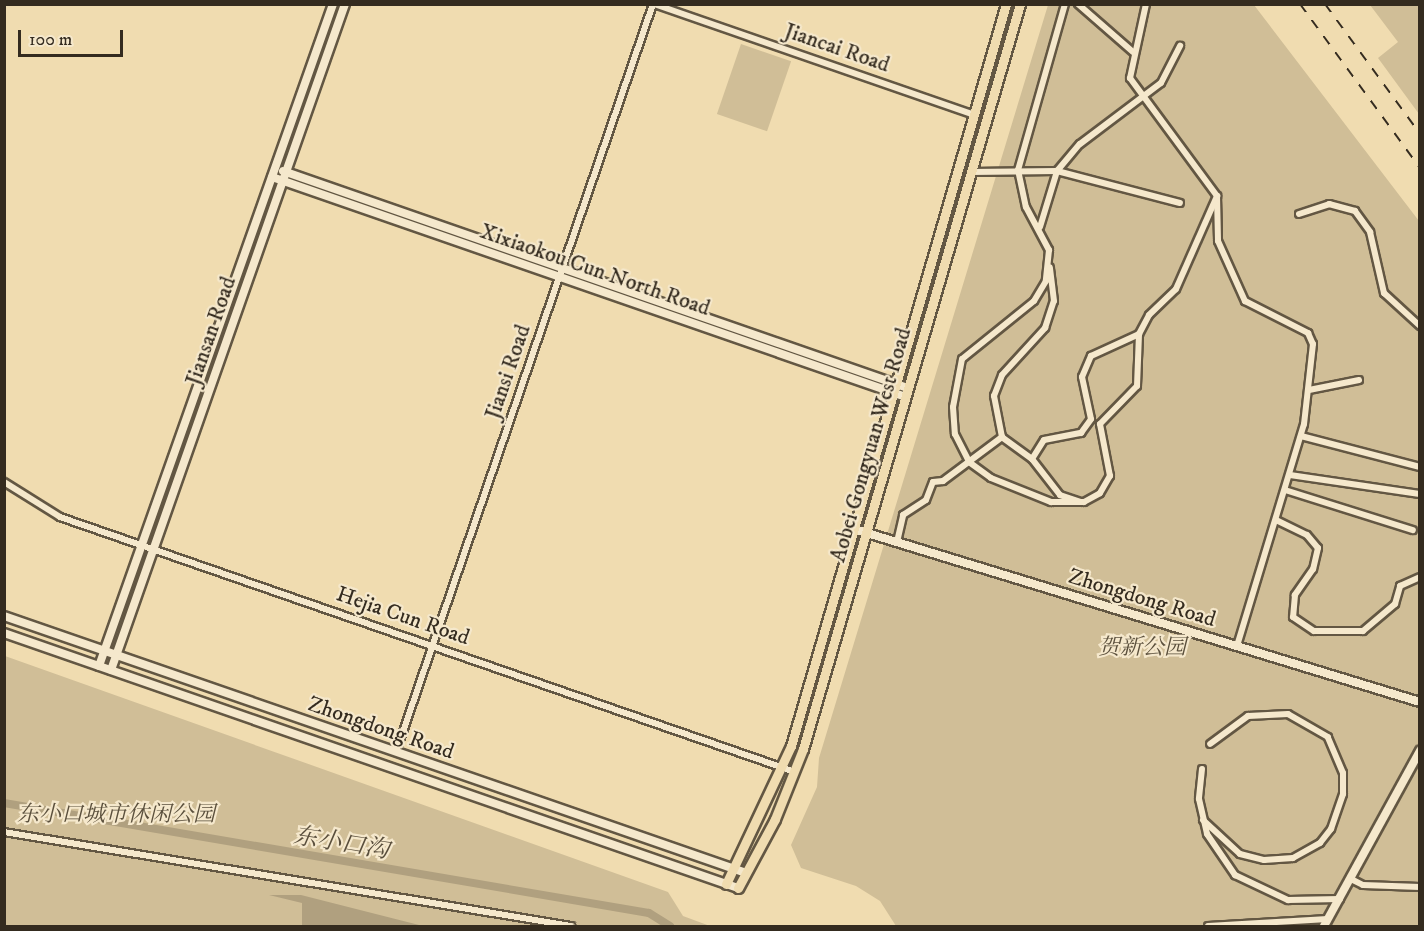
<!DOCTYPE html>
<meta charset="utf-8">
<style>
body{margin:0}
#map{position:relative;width:1424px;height:931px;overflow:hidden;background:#f0dcb0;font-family:"IM FELL DW Pica","Noto Serif SC",serif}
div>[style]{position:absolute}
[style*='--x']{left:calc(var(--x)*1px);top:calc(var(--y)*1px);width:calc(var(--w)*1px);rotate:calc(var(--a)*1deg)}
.green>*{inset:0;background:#d0be97;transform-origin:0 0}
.water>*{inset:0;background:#b0a07f}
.canal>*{height:8px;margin:-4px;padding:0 4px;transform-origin:4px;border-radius:4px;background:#b0a07f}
.roads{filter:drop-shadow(2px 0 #635743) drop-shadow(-2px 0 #635743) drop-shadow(0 2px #635743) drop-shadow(0 -2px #635743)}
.minor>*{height:6px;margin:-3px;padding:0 3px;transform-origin:3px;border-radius:3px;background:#f5e8cc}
.tertiary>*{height:8px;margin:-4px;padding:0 4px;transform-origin:4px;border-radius:4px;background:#f5e8cc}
.secondary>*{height:8px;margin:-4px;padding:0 4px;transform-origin:4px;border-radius:4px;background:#f5e8cc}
.primary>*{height:9px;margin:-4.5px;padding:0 4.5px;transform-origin:4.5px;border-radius:4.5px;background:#f0dcb0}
.rail>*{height:2px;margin-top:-1px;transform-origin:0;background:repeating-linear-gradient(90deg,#342b1f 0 10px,transparent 0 20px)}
span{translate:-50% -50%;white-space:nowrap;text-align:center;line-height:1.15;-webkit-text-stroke:4.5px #f5e8cc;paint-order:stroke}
.street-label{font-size:22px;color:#342b1f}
.park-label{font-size:22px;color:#5b503d;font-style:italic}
.water-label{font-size:24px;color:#594e3c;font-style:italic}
.frame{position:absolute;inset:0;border:6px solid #342b1f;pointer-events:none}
.scale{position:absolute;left:18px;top:30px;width:105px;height:27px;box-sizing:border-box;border:3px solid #342b1f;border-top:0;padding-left:8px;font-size:18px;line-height:21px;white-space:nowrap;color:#342b1f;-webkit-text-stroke:4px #f5e8cc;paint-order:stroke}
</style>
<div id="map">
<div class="green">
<div style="clip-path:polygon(1048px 5px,1254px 5px,1419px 221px,1419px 926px,896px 926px,880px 901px,856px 886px,801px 868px,791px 845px,817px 787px,819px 758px)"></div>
<div style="clip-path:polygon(1370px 5px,1419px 5px,1419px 114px,1378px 58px,1398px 42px)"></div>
<div style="left:741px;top:44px;width:53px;height:74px;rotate:19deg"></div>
<div style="clip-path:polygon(5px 656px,668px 892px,683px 916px,710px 926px,5px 926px)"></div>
</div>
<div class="water">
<div style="clip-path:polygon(269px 895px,301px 895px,423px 926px,302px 926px,302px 903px)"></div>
</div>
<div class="canal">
<div style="--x:4;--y:803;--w:654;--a:9.68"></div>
<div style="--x:649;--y:913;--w:25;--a:32"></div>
</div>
<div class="roads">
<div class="minor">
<div style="--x:654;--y:4;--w:339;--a:19.1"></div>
<div style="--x:1065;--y:4;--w:173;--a:105.8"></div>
<div style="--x:1018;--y:170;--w:38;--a:78"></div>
<div style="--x:1026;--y:207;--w:49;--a:61.9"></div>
<div style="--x:1049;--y:250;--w:31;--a:96"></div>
<div style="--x:1046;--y:281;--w:23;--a:121"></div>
<div style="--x:1034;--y:301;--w:92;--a:141.1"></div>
<div style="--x:962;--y:359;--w:49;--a:100.6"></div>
<div style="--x:953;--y:407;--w:27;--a:86"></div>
<div style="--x:955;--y:434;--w:31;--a:63"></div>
<div style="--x:969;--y:462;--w:27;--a:36"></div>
<div style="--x:991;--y:478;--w:65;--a:21.8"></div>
<div style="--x:1051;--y:502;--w:33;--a:0"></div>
<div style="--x:1084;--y:502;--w:18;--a:-29"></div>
<div style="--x:1100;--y:493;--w:20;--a:-60"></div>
<div style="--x:1110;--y:476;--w:53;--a:-100.9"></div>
<div style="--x:1100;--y:424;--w:53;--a:-45.8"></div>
<div style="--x:1137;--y:386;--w:52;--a:-87.8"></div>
<div style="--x:1078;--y:4;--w:73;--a:41.1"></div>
<div style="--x:1146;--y:4;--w:76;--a:102.2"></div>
<div style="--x:1130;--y:78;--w:147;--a:53.6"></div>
<div style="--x:1217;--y:196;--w:45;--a:88.7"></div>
<div style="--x:1218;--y:241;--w:66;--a:65.8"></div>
<div style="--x:1245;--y:301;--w:71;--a:26.9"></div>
<div style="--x:1308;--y:333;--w:12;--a:66"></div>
<div style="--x:1313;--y:344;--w:81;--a:96.4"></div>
<div style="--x:1304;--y:424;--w:232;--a:106.8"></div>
<div style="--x:971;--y:172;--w:86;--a:-0.7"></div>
<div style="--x:1057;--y:171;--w:127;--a:14.6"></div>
<div style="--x:1299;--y:214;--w:32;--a:-18"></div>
<div style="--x:1329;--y:204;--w:27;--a:15"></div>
<div style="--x:1355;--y:211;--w:26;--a:54"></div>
<div style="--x:1370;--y:232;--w:63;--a:77.1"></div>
<div style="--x:1384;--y:293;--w:49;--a:42.5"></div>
<div style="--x:1040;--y:227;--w:59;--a:-73.1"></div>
<div style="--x:1057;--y:171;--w:35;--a:-50"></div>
<div style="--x:1080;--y:144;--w:101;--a:-37"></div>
<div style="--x:1161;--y:83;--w:42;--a:-62.8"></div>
<div style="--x:1309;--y:390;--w:51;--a:-11.3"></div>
<div style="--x:1301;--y:436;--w:123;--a:14.6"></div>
<div style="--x:1032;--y:459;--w:37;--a:-144"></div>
<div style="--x:1002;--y:437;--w:42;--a:-101"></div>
<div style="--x:994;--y:396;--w:22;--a:-69"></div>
<div style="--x:1002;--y:375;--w:64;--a:-47.5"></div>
<div style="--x:1045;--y:328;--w:28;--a:-72"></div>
<div style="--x:1054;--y:301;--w:34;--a:-97"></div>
<div style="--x:1290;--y:475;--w:131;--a:8.3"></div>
<div style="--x:4;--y:482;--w:66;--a:32"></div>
<div style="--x:60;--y:517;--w:778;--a:19.13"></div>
<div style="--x:1285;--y:490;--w:134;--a:17.4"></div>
<div style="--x:1081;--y:502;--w:22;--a:-162"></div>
<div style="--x:1060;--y:495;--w:46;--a:-127.9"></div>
<div style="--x:1032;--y:459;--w:22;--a:-58"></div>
<div style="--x:1044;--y:440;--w:38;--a:-11"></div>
<div style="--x:1081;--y:433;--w:17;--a:-54"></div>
<div style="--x:1091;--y:419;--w:43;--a:-102.1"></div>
<div style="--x:1082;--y:377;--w:23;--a:-67"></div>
<div style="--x:1091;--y:356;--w:53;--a:-24.6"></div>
<div style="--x:1139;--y:334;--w:21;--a:-62"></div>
<div style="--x:1149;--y:315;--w:37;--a:-44"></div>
<div style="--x:1176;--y:289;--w:102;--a:-66.2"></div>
<div style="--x:1276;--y:520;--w:34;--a:26"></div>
<div style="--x:1307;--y:535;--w:17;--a:50"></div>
<div style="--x:1318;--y:548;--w:22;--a:103"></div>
<div style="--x:1313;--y:569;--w:32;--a:125"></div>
<div style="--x:1295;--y:595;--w:22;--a:95"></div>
<div style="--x:1293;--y:617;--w:25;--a:34"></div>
<div style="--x:1314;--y:631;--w:49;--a:0"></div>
<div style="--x:1363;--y:631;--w:42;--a:-40.2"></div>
<div style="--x:1395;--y:604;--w:19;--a:-74"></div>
<div style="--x:1400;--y:586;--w:22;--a:-24"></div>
<div style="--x:897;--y:542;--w:28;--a:-77"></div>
<div style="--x:903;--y:515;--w:27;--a:-33"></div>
<div style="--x:926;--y:500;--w:19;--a:-69"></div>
<div style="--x:933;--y:482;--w:10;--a:-6"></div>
<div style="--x:943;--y:481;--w:74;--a:-36.7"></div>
<div style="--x:396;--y:752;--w:791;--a:-71.04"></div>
<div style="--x:1202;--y:769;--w:30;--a:96"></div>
<div style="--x:1199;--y:799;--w:36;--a:77"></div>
<div style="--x:1207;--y:834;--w:50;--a:55.7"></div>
<div style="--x:1235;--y:875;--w:59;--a:25.3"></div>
<div style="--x:1288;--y:900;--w:52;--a:-1.1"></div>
<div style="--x:1203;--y:820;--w:50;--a:42.6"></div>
<div style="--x:1240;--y:854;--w:25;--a:14"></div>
<div style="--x:1264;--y:860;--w:29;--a:-4"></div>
<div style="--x:1293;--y:858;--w:31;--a:-29"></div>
<div style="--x:1320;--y:843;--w:18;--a:-52"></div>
<div style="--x:1331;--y:829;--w:37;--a:-71"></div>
<div style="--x:1343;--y:794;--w:21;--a:-90"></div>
<div style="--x:1343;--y:773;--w:39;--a:-113"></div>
<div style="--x:1328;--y:737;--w:46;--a:-150.1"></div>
<div style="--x:1288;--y:714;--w:40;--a:177.1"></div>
<div style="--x:1248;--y:716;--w:47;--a:143.6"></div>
<div style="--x:4;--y:832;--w:575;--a:9.41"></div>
<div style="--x:1351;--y:879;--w:13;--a:27"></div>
<div style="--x:1363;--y:885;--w:57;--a:2"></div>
<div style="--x:1208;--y:926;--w:120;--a:-3.3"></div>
</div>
<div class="tertiary">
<div style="--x:283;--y:171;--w:662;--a:19.15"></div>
<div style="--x:272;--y:177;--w:671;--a:19.14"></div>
<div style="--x:854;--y:529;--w:592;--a:17"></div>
<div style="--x:99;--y:666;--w:702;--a:-70.53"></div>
<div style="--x:111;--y:670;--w:706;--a:-70.64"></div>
<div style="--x:1324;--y:926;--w:200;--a:-61.3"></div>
</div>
<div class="secondary">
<div style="--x:4;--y:616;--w:785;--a:19.1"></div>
<div style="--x:4;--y:633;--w:777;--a:19.16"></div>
</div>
<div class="primary">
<div style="--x:726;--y:884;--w:153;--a:-64.8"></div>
<div style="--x:791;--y:746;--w:773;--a:-73.84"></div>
<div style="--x:738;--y:888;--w:78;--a:-61.8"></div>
<div style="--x:775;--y:819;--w:75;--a:-68.2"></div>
<div style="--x:803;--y:749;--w:776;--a:-73.76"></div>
</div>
</div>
<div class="rail">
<div style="--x:1300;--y:4;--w:203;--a:53.8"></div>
<div style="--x:1325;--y:4;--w:161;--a:53.8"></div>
</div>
<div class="street-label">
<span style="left:837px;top:48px;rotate:19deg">Jiancai Road</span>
<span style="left:595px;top:270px;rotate:19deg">Xixiaokou Cun North Road</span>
<span style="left:211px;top:331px;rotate:-71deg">Jiansan Road</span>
<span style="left:508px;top:372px;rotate:-71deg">Jiansi Road</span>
<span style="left:871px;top:445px;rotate:-74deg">Aobei Gongyuan West Road</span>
<span style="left:1142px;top:598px;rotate:17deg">Zhongdong Road</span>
<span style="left:403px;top:616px;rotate:19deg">Hejia Cun Road</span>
<span style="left:381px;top:728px;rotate:19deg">Zhongdong Road</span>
</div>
<div class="park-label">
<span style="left:1142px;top:648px">贺新公园</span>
<span style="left:116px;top:815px">东小口城市休闲公园</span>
</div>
<div class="water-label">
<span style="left:341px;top:844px;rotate:9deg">东小口沟</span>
</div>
<div class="frame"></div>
<div class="scale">100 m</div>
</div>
